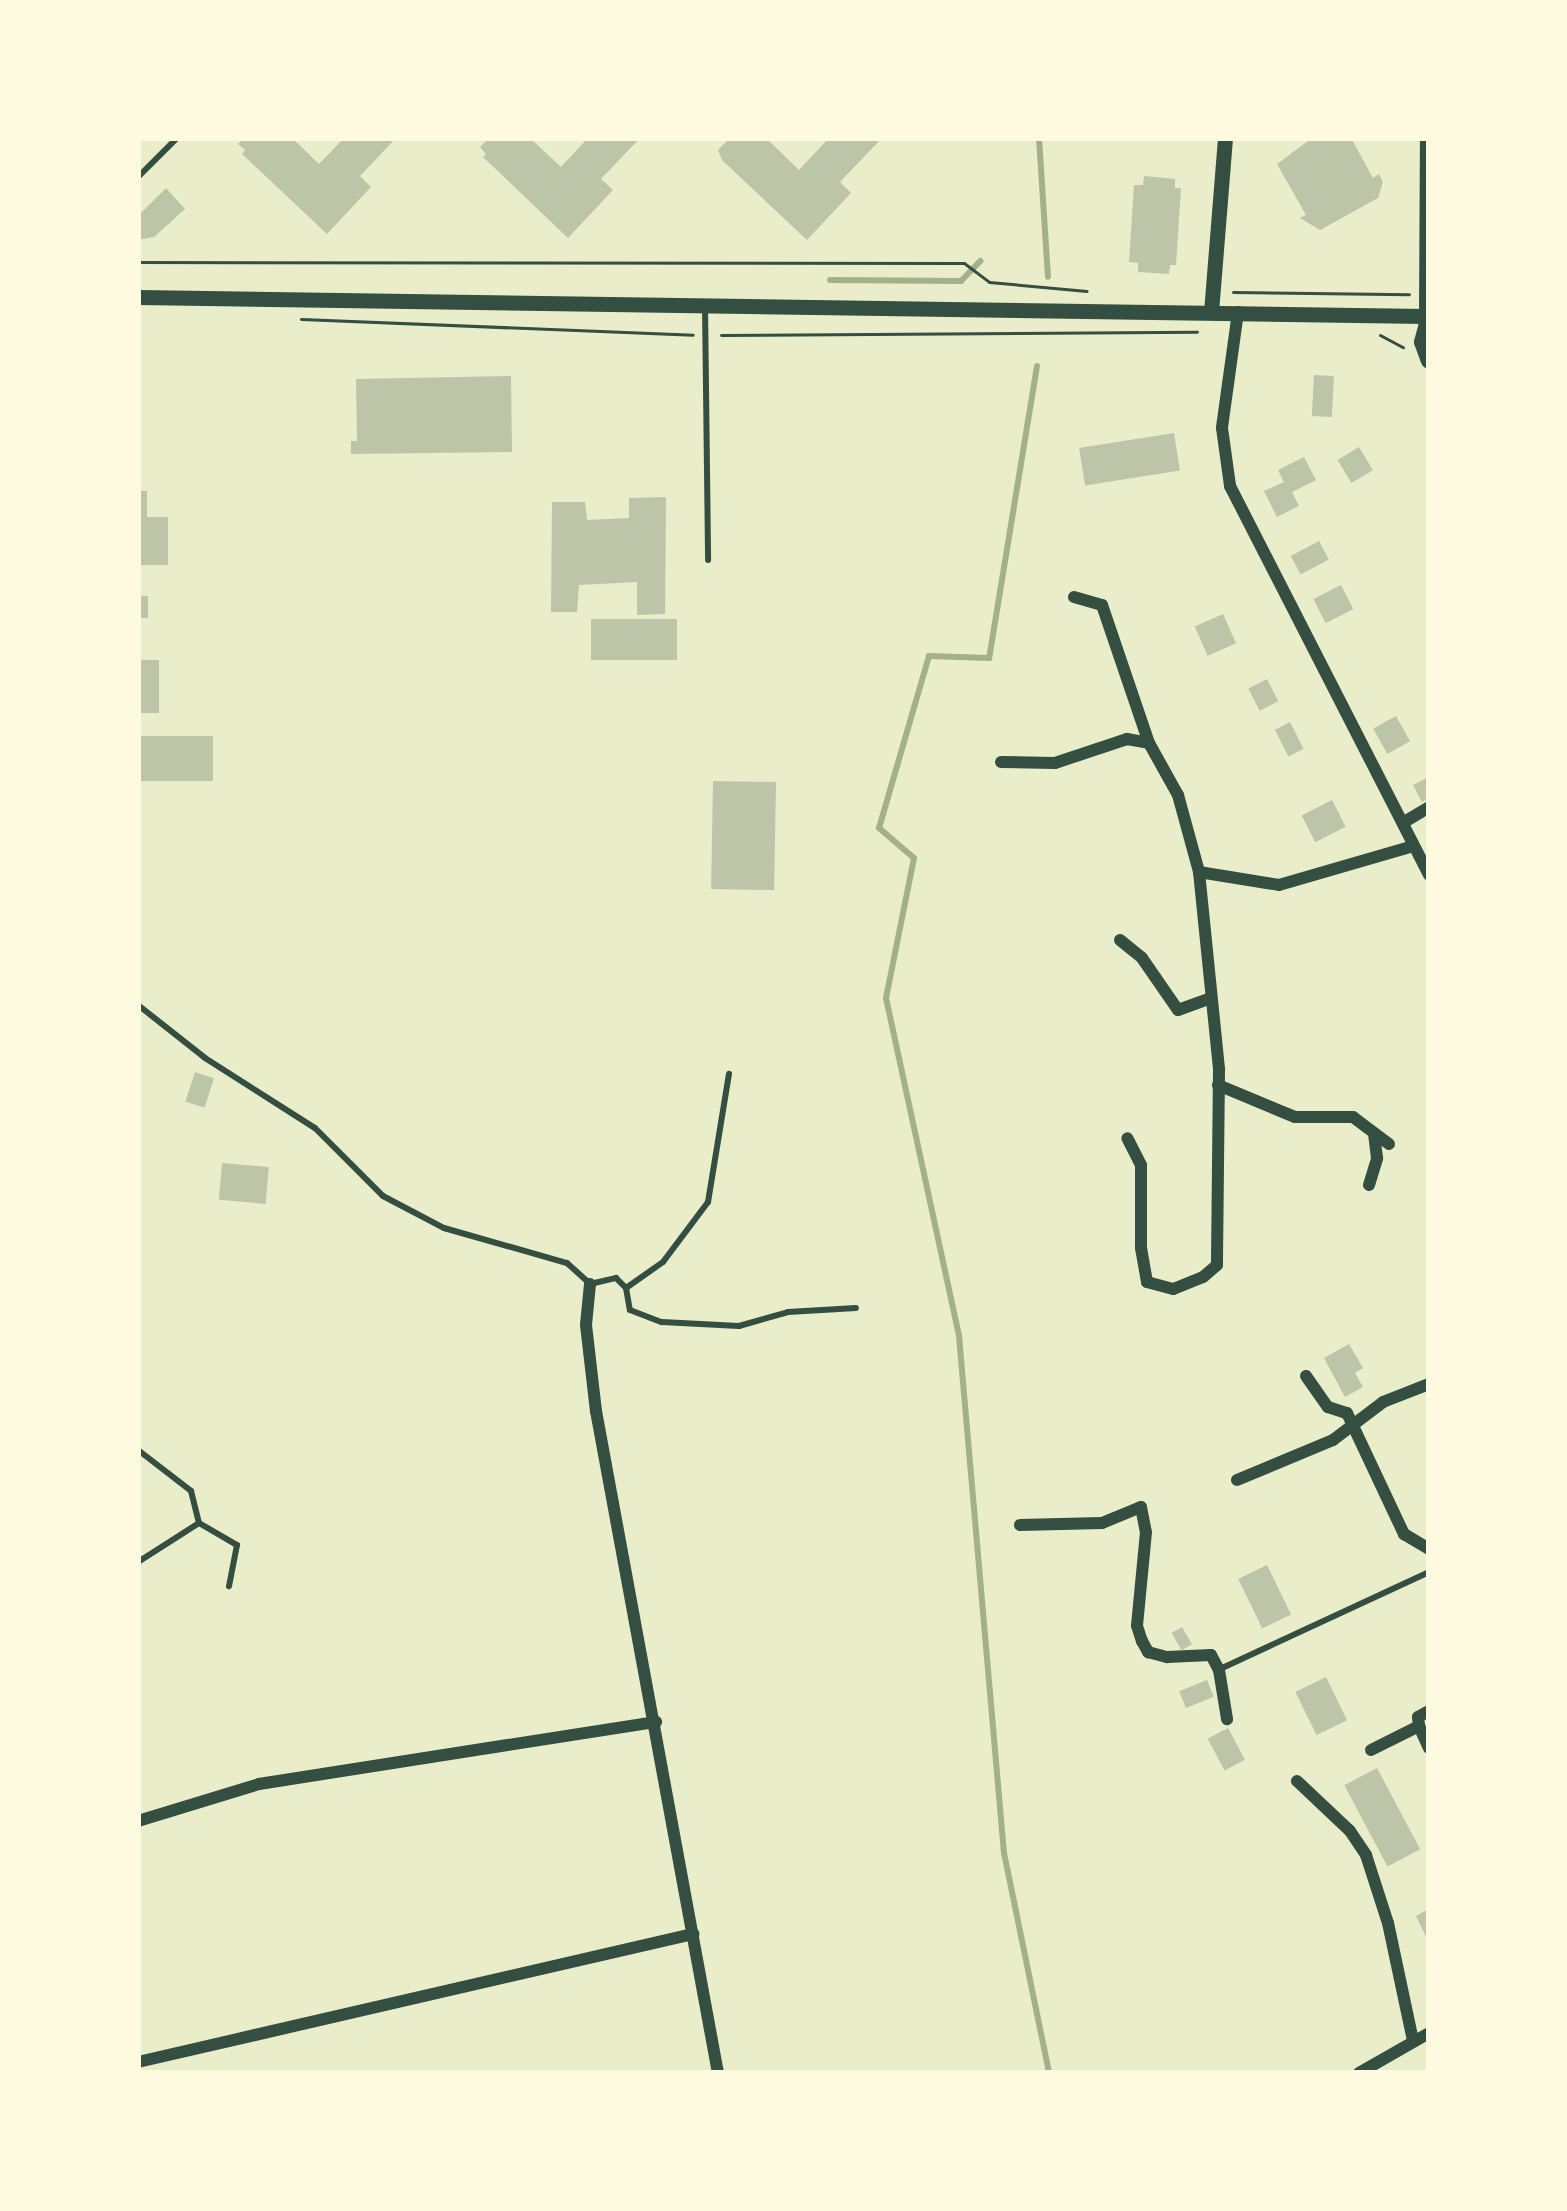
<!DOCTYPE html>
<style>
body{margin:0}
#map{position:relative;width:1567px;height:2211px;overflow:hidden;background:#e9edc9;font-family:Helvetica,sans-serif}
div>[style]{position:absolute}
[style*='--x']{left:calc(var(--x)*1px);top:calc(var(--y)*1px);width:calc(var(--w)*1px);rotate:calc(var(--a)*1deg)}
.stream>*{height:6px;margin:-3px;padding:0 3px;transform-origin:3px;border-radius:3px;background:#a3b18a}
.building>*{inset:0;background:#bcc5a7;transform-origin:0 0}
.path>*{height:3px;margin:-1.5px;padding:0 1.5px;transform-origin:1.5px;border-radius:1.5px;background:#344e41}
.service>*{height:6px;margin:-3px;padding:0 3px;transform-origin:3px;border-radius:3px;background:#344e41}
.minor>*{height:12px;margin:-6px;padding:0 6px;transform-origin:6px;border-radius:6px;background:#344e41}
.tertiary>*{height:15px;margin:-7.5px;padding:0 7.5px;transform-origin:7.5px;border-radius:7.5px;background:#344e41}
.secondary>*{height:16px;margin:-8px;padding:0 8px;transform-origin:8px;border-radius:8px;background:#344e41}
span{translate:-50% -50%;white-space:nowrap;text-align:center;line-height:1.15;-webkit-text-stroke:9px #fefae0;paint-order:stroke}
.frame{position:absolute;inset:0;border:141px solid #fefae0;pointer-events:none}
</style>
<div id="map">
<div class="stream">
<div style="--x:1039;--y:138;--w:139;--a:86.3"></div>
<div style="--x:830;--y:280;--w:131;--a:0.4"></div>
<div style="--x:961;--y:281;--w:28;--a:-46"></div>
<div style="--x:1037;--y:366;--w:296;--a:99.3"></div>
<div style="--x:989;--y:658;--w:60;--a:-178.1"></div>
<div style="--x:929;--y:656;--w:179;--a:106.2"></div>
<div style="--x:879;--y:828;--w:46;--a:40.6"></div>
<div style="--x:914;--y:858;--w:143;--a:101.3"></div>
<div style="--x:886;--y:998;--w:346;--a:77.8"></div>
<div style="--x:959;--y:1336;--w:519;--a:85.03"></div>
<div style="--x:1004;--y:1853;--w:225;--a:78.4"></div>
</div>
<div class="building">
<div style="clip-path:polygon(244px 138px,292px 138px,319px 164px,344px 138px,396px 138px,360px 176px,371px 187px,327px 234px,242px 154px,245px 150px,238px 144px)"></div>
<div style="clip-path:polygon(489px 138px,530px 138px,561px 167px,588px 138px,640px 138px,601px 179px,613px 190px,568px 238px,483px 157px,486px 154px,480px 147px)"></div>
<div style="clip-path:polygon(730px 138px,766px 138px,799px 170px,829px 138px,882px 138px,840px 182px,851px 193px,807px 240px,722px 160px,718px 150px)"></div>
<div style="clip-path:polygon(1312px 138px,1351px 138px,1373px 178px,1379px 174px,1383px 182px,1378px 198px,1320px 230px,1300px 218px,1306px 215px,1277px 164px)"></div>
<div style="clip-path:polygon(1144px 176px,1175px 179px,1175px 188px,1181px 188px,1176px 265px,1170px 265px,1169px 274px,1138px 272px,1138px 263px,1129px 262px,1134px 185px,1143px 185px)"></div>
<div style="clip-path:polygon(166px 188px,185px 209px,154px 237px,138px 240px,138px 216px)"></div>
<div style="left:1314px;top:375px;width:20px;height:41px;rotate:3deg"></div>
<div style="clip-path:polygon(511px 376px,512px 452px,351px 454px,351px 441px,357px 441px,356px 379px)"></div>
<div style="left:1174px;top:433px;width:38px;height:96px;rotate:81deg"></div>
<div style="left:1359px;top:447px;width:27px;height:25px;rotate:59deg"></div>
<div style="clip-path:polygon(1304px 457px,1316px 480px,1292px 492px,1299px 506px,1277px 517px,1264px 491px,1284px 482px,1278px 470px)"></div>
<div style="clip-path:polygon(138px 491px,147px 491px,147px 517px,168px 517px,168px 565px,138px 565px)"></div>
<div style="clip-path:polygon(666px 497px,665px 614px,637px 615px,637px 582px,579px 585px,577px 612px,551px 612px,552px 502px,585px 502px,587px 520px,629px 518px,629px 498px)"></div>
<div style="left:1319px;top:541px;width:21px;height:32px;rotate:62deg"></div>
<div style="left:1341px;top:585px;width:27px;height:31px;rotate:63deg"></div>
<div style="left:138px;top:596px;width:10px;height:22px"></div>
<div style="left:1223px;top:614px;width:32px;height:31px;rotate:66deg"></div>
<div style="left:591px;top:619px;width:86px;height:41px"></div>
<div style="left:138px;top:660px;width:21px;height:53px"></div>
<div style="left:1267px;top:679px;width:25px;height:21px;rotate:63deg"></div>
<div style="left:1396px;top:716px;width:29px;height:26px;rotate:61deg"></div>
<div style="left:1290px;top:722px;width:30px;height:17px;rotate:63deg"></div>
<div style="left:213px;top:736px;width:45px;height:73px;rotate:90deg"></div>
<div style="clip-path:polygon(1429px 777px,1429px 798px,1422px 802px,1413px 785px)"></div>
<div style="left:713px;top:781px;width:63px;height:108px;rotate:1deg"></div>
<div style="left:1332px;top:800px;width:30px;height:34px;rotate:63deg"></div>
<div style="left:195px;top:1072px;width:20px;height:31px;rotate:18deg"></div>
<div style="left:222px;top:1163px;width:47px;height:37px;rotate:5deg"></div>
<div style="clip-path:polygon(1349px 1344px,1363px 1368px,1355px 1373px,1363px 1387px,1345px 1397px,1324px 1358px)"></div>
<div style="left:1267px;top:1565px;width:55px;height:32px;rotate:64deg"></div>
<div style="left:1182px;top:1627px;width:20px;height:12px;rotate:60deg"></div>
<div style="left:1326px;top:1677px;width:48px;height:34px;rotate:64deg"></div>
<div style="left:1207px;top:1680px;width:18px;height:30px;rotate:68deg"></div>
<div style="left:1228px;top:1728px;width:36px;height:23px;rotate:62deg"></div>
<div style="left:1377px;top:1768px;width:92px;height:37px;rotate:62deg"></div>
<div style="clip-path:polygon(1429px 1909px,1429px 1943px,1416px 1916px)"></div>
</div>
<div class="path">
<div style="--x:138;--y:262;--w:826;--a:0.07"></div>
<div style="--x:964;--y:263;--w:31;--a:37"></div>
<div style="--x:989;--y:282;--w:98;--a:5.2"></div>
<div style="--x:1233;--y:292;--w:176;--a:0.7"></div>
<div style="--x:301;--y:319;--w:392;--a:2.3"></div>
<div style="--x:721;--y:335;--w:476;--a:-0.4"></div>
<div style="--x:1380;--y:335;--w:26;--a:28"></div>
</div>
<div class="service">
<div style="--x:138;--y:177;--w:55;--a:-45"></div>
<div style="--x:705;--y:306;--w:254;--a:89.3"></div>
<div style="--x:138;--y:1005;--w:85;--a:38.3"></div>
<div style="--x:205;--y:1058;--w:130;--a:32.5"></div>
<div style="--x:315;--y:1128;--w:96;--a:45"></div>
<div style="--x:383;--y:1196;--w:69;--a:27.7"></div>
<div style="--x:444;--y:1228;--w:128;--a:15.9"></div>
<div style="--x:567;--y:1263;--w:31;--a:42"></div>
<div style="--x:590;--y:1284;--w:27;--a:-13"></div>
<div style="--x:616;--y:1278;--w:14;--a:45"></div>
<div style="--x:626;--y:1288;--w:45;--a:-35.1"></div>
<div style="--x:663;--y:1262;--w:75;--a:-53.1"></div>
<div style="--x:708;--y:1202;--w:130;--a:-80.7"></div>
<div style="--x:626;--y:1288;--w:22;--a:80"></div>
<div style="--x:630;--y:1310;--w:34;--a:21"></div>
<div style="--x:662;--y:1322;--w:77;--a:3"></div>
<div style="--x:739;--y:1326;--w:51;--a:-15.9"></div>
<div style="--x:788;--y:1312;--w:68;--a:-3.4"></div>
<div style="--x:138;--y:1450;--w:67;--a:37.7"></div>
<div style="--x:191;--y:1491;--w:33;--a:76"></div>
<div style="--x:199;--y:1523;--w:44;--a:30.1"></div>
<div style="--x:237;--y:1545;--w:42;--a:101"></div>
<div style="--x:138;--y:1562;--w:72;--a:-32.6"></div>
<div style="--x:1220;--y:1669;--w:230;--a:-24.9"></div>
</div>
<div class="minor">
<div style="--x:1238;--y:312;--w:117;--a:97.9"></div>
<div style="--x:1222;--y:428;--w:59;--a:82.1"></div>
<div style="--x:1230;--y:486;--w:437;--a:62.9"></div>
<div style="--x:1425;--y:316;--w:178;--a:-89.7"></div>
<div style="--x:1074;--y:597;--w:29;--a:16"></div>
<div style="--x:1102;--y:605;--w:146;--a:71.2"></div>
<div style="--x:1149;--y:743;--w:60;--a:60.9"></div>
<div style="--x:1178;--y:795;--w:80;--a:74.7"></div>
<div style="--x:1199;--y:872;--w:199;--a:84.2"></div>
<div style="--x:1219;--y:1070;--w:195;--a:90.6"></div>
<div style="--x:1217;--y:1265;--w:18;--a:139"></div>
<div style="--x:1203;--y:1277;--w:32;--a:158"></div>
<div style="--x:1173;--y:1289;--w:27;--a:-165"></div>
<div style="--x:1147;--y:1282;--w:35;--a:-100"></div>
<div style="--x:1141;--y:1248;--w:83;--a:-90"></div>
<div style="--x:1141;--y:1165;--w:30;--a:-117"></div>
<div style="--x:1001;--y:762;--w:54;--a:1.1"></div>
<div style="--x:1055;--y:763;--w:76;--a:-18.4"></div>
<div style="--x:1127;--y:739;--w:22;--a:10"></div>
<div style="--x:1406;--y:821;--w:27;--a:-31"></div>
<div style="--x:1199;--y:872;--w:81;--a:9.2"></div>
<div style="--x:1279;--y:885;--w:140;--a:-16.2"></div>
<div style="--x:1120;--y:940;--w:28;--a:39"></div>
<div style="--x:1142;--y:958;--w:63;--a:55.3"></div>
<div style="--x:1178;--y:1010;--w:32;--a:-20"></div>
<div style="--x:1218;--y:1085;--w:83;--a:22.6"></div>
<div style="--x:1295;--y:1117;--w:58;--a:0"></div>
<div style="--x:1353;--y:1117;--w:45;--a:36.9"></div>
<div style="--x:1369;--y:1185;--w:28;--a:-73"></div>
<div style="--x:1377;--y:1158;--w:24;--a:-97"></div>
<div style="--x:590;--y:1284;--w:41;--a:95.6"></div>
<div style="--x:586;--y:1325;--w:87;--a:83.4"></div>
<div style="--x:596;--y:1411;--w:673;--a:79.56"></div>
<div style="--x:1306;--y:1376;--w:38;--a:55"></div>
<div style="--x:1328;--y:1407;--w:20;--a:18"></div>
<div style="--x:1347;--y:1413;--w:134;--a:64.8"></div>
<div style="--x:1404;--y:1534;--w:29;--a:31"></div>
<div style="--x:1237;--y:1480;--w:104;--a:-22.6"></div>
<div style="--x:1333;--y:1440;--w:63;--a:-37.2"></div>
<div style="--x:1383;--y:1402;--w:49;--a:-21.4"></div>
<div style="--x:1020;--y:1525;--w:82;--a:-1.4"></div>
<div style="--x:1102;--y:1523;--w:42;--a:-22.3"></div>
<div style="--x:1141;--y:1507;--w:25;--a:79"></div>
<div style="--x:1146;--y:1532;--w:94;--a:95.5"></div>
<div style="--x:1137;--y:1626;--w:16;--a:72"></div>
<div style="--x:1142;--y:1641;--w:13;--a:61"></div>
<div style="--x:1148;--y:1652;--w:20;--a:15"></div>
<div style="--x:1167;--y:1657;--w:44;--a:-2.6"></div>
<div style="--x:1211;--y:1655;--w:17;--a:62"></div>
<div style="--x:1219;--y:1670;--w:50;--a:80.7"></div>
<div style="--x:1419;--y:1726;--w:24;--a:66"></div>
<div style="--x:1371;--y:1750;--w:54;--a:-26.6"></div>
<div style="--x:1419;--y:1726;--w:9;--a:-96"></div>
<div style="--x:1418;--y:1717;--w:13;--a:-29"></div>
<div style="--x:1297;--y:1781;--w:73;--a:43.3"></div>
<div style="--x:1350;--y:1831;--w:29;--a:56"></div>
<div style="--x:1366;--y:1855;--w:71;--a:72.1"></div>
<div style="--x:1388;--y:1923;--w:121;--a:78"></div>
<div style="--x:138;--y:1821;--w:127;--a:-17"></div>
<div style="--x:259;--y:1784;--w:402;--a:-8.9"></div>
<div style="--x:138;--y:2062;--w:570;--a:-12.99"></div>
<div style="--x:1359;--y:2073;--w:81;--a:-29.7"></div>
</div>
<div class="tertiary">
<div style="--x:138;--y:297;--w:1287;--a:0.85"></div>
<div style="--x:1211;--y:312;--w:175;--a:-85.4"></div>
</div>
<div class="secondary">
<div style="--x:1429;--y:316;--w:27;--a:105"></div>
<div style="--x:1422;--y:342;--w:20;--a:70"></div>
</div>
<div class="frame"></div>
</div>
